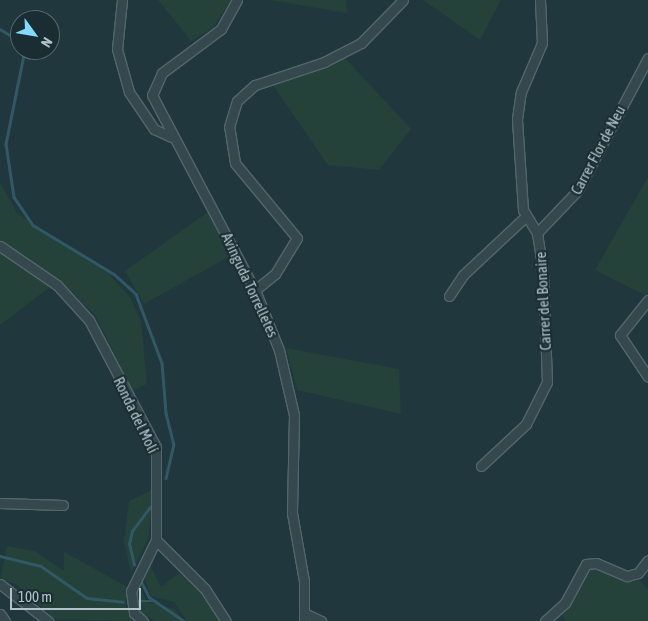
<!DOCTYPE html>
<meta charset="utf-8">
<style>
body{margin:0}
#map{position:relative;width:648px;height:621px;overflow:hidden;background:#21373e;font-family:"Asap Condensed",sans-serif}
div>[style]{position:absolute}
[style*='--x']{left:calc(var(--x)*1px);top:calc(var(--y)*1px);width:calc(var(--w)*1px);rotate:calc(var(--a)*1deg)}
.green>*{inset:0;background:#24413a}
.stream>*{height:2.5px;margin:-1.25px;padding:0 1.25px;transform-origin:1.25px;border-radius:1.25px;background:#315865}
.roads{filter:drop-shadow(1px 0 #53666c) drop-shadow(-1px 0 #53666c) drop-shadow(0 1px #53666c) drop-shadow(0 -1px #53666c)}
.minor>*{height:9px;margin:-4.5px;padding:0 4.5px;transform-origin:4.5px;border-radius:4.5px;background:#35484e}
span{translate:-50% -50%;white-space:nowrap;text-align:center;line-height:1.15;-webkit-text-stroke:4.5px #1a2d33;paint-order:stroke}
.street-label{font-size:15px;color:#b1c3ca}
.north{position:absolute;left:10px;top:10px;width:50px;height:50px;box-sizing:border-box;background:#1a2d33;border:1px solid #56696f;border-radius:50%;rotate:122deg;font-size:14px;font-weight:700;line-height:20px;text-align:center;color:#b1c3ca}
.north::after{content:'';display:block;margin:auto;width:18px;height:22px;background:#80dbff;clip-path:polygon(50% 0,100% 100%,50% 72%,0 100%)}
.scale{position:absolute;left:10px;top:588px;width:131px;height:22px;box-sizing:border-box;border:2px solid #b1c3ca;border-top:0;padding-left:6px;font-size:15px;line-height:18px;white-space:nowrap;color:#b1c3ca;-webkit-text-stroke:4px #1a2d33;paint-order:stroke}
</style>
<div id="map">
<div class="green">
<div style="clip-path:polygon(158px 0,231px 0,213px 28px,191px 41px)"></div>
<div style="clip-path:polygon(270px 0,346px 0,347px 13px)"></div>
<div style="clip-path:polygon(423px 0,501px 0,480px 40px)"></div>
<div style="clip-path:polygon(345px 58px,411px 129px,379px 170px,328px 165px,272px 84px)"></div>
<div style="clip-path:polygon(648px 177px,648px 294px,647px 296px,595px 270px)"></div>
<div style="clip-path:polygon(0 182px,17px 213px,109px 274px,130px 297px,141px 321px,147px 384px,132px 391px,96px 316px,68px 288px,0 241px)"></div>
<div style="clip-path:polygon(208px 212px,230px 256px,144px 304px,125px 271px)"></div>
<div style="clip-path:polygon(0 253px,50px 287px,0 325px)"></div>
<div style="clip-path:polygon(286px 348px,399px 369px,401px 414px,297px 390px)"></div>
<div style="clip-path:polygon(154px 489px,148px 539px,131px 573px,124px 543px,129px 501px)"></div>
<div style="clip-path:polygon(7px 546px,35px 551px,64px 571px,64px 552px,126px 586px,126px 606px,135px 621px,54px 619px,16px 584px,0 579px)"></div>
<div style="clip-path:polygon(150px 565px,161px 587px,179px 573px,195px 586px,221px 621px,187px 621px,174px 602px,151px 596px,145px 580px)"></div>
<div style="clip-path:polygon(592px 568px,623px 580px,639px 579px,648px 590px,648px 621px,566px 621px,561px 614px)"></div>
<div style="clip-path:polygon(138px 582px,147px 602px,175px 609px,182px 621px,155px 621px,141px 613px,136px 605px)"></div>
</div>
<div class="stream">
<div style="--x:0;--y:29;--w:23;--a:31"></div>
<div style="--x:25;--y:50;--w:96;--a:101.4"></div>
<div style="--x:6;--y:144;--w:54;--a:81.4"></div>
<div style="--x:14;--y:197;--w:34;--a:56"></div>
<div style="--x:33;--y:225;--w:95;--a:31.2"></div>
<div style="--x:114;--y:274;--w:30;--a:42"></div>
<div style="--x:136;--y:294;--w:74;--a:69.4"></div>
<div style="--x:162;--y:363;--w:50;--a:85.4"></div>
<div style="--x:166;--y:413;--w:32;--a:76"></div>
<div style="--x:174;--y:444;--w:35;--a:103"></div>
<div style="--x:0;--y:556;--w:42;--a:13.7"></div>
<div style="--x:41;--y:566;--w:56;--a:34.8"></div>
<div style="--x:87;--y:598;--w:36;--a:6"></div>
<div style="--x:134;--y:565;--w:22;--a:-103"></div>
<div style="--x:129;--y:544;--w:13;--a:-77"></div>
<div style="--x:132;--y:531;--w:31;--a:-53"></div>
<div style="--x:140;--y:579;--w:20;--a:63"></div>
<div style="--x:149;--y:597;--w:42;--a:34.4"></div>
<div style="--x:138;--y:601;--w:18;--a:0"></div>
</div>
<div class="roads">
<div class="minor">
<div style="--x:122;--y:0;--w:49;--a:95.8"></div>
<div style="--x:117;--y:49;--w:45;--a:74.4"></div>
<div style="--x:129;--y:92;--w:45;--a:56"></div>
<div style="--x:154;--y:129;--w:19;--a:25"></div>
<div style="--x:237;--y:0;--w:33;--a:119"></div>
<div style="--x:221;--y:29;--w:74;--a:143.3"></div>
<div style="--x:162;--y:73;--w:24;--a:114"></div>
<div style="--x:152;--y:95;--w:221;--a:62.2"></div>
<div style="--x:255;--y:290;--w:65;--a:68.2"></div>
<div style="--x:279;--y:350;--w:67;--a:77"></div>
<div style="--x:294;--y:415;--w:98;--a:91.2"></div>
<div style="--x:292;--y:513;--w:69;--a:80"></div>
<div style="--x:304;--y:581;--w:40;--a:90"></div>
<div style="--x:537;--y:233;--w:59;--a:-46.4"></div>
<div style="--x:578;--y:190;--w:149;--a:-62.1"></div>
<div style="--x:0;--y:246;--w:69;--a:34.4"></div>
<div style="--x:57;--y:285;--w:47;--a:47.6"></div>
<div style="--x:89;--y:320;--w:144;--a:62.2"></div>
<div style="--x:156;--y:447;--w:93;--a:90"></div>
<div style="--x:156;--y:540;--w:57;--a:116.1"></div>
<div style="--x:131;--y:591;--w:22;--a:82"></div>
<div style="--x:134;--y:613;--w:12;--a:42"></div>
<div style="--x:255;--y:290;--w:26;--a:-39"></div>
<div style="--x:275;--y:274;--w:42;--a:-58.6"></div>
<div style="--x:297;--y:238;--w:97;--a:-129.6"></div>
<div style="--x:235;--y:163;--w:36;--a:-99"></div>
<div style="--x:229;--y:127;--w:27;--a:-73"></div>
<div style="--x:237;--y:101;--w:24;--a:-42"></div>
<div style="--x:255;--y:85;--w:73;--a:-18.4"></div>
<div style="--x:324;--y:62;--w:42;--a:-27.2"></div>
<div style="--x:361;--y:43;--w:60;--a:-45.7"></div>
<div style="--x:449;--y:296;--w:25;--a:-56"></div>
<div style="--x:463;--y:275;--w:85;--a:-43.1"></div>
<div style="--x:648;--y:300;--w:45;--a:128.7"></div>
<div style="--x:620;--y:335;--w:50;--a:56.3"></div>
<div style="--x:481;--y:466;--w:62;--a:-43"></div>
<div style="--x:526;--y:424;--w:47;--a:-63.4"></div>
<div style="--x:547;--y:382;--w:111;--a:-92.1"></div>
<div style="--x:543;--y:271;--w:38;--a:-99"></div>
<div style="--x:537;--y:233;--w:27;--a:-121"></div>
<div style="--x:523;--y:210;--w:91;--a:-93.8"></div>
<div style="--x:517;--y:119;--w:27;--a:-82"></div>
<div style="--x:521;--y:92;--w:53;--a:-66.8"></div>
<div style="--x:542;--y:43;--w:43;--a:-92.7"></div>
<div style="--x:0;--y:503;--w:63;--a:1.8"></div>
<div style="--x:156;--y:540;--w:69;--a:45"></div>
<div style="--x:205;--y:589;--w:38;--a:57"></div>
<div style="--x:0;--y:584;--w:61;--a:37.6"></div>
<div style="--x:304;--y:613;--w:19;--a:25"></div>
<div style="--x:0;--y:614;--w:9;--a:54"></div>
<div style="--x:545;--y:621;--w:27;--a:-42"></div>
<div style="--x:565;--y:603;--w:44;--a:-61.7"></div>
<div style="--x:586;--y:564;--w:10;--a:-6"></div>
<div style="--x:596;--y:563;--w:34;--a:23"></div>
<div style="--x:627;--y:576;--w:11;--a:-15"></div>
<div style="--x:638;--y:573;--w:16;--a:-52"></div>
</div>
</div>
<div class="street-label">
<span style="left:598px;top:150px;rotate:-62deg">Carrer Flor de Neu</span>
<span style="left:250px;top:285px;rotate:65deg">Avinguda Torrelletes</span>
<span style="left:543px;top:301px;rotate:-93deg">Carrer del Bonaire</span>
<span style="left:136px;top:415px;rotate:64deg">Ronda del Molí</span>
</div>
<div class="north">N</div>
<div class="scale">100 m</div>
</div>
